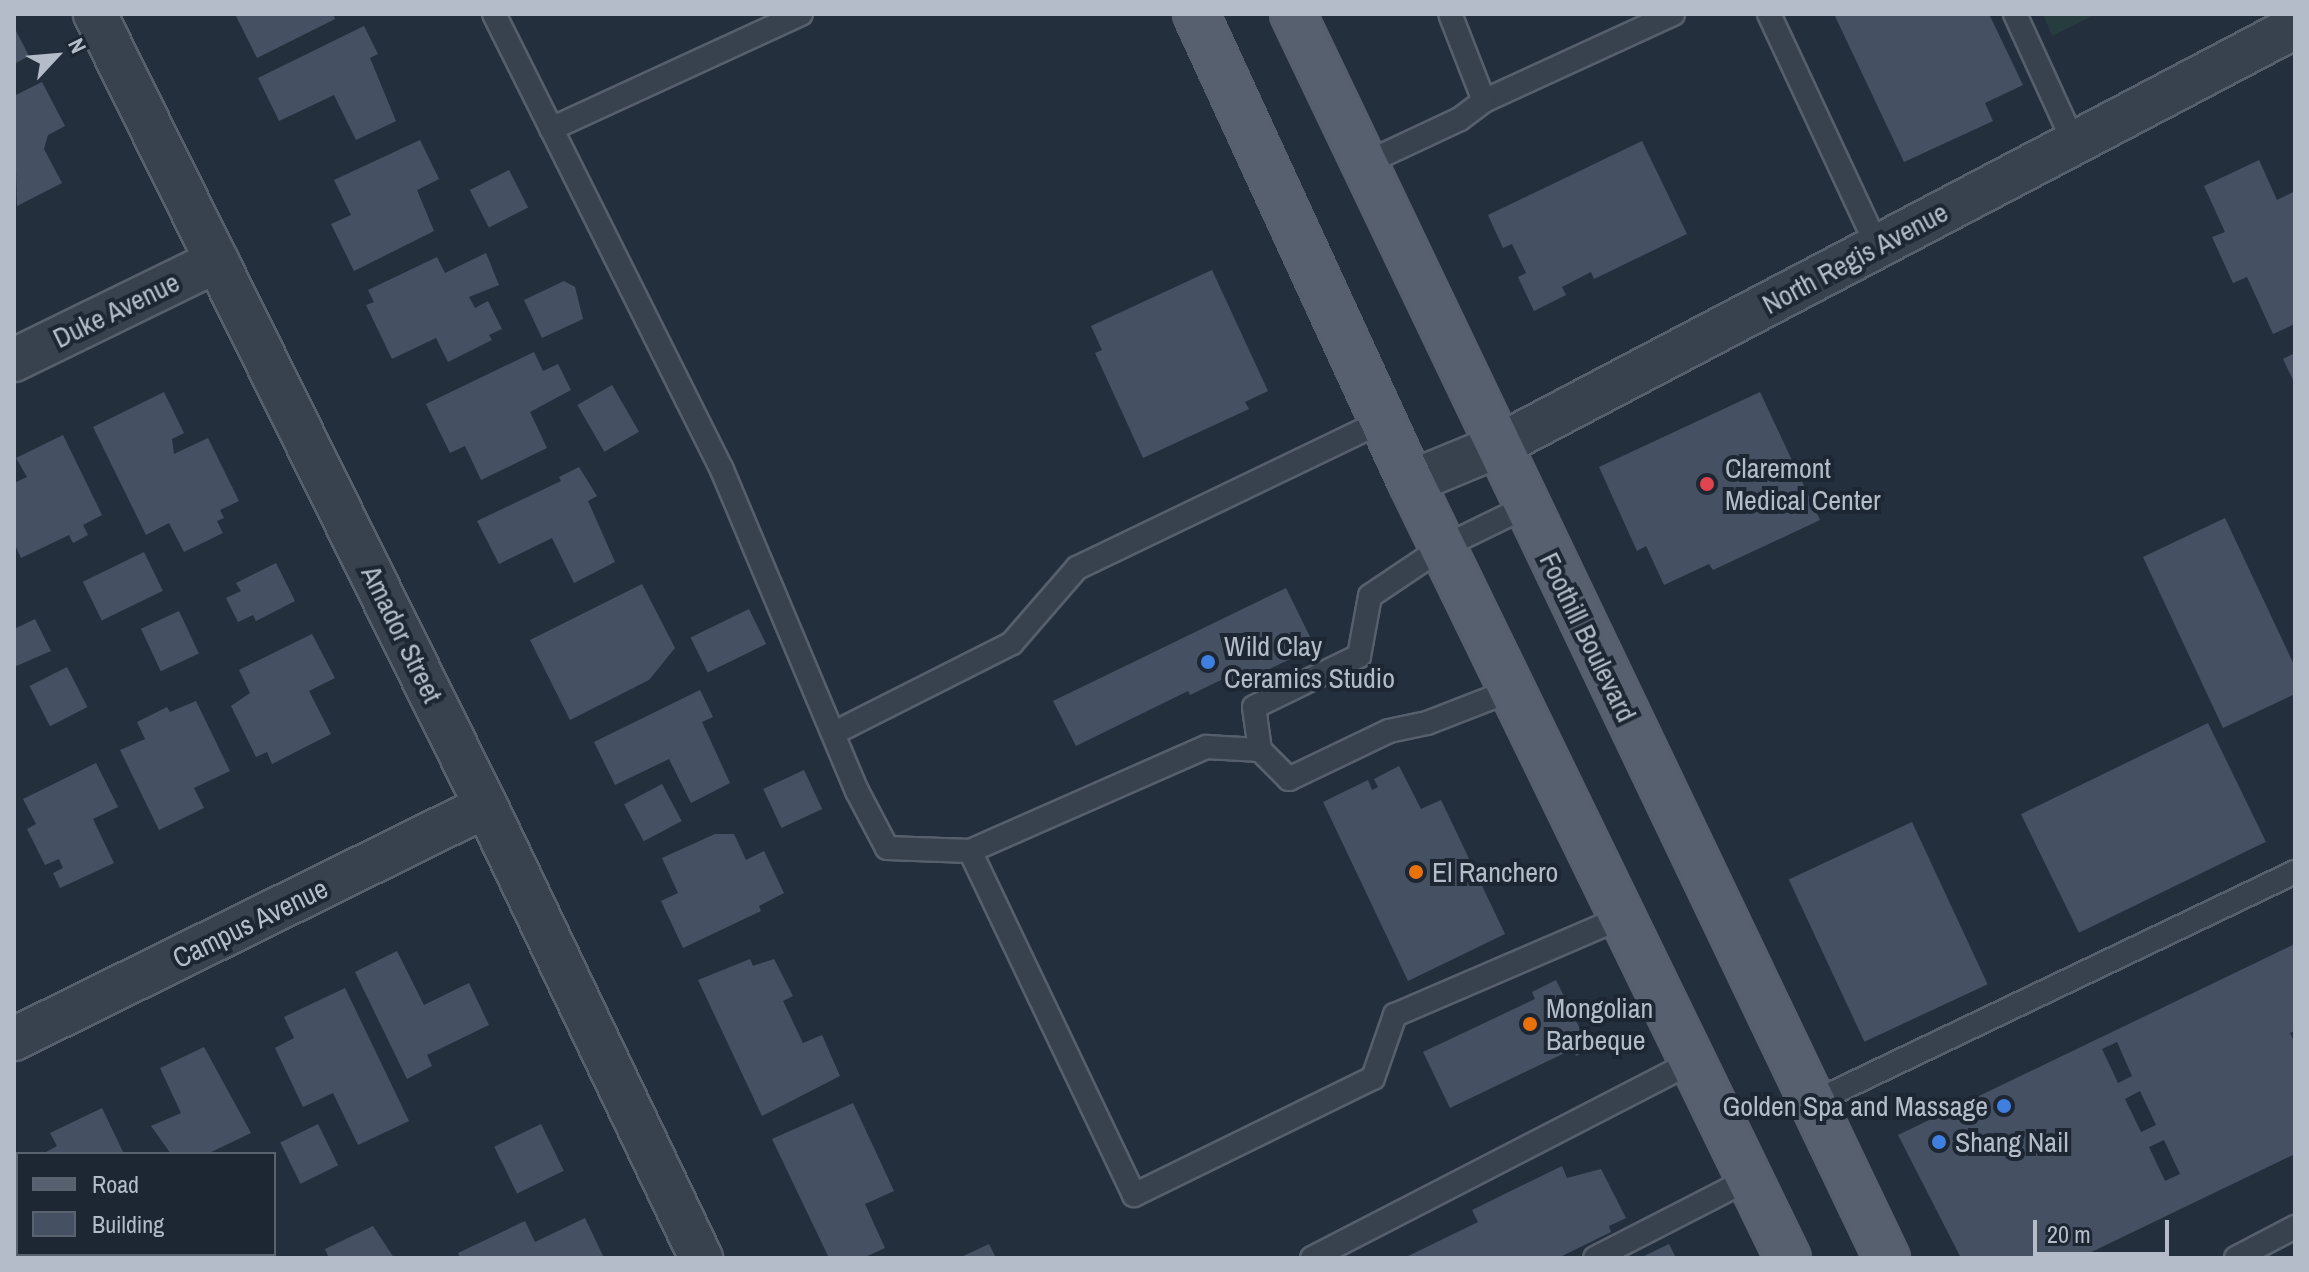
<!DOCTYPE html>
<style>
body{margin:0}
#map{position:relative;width:2309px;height:1272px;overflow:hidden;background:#242f3e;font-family:"Archivo Narrow",sans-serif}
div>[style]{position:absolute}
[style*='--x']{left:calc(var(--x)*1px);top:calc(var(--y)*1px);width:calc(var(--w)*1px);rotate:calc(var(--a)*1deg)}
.green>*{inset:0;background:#263c3f}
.building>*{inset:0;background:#455162;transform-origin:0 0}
.roads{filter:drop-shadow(2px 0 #565f6c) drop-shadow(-2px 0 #565f6c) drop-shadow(0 2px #565f6c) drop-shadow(0 -2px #565f6c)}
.service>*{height:22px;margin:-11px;padding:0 11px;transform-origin:11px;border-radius:11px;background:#38414e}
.minor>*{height:42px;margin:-21px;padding:0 21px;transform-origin:21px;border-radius:21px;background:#38414e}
.primary>*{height:44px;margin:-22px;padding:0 22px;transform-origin:22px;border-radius:22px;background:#56606e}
.dots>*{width:22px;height:22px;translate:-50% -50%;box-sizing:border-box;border:4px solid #1d2633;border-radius:50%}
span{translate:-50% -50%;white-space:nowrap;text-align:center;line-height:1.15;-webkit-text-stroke:8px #1d2633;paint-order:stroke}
.street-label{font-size:28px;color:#b4bcc9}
.poi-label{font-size:28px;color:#b4bcc9}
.left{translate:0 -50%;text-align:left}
.right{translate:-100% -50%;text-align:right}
.frame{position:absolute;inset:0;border:16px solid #b4bcc9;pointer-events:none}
.legend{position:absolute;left:16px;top:1152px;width:260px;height:104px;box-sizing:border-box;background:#1d2633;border:2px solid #59626f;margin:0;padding:10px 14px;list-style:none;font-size:24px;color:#b4bcc9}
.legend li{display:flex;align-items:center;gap:16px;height:40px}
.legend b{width:40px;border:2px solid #59626f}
.north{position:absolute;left:16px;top:16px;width:80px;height:80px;-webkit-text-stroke:6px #1d2633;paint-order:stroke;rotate:64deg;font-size:22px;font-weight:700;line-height:32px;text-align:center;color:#b4bcc9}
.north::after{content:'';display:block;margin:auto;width:28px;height:36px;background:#b4bcc9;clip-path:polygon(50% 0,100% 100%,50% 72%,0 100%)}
.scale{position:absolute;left:2033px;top:1220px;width:136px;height:36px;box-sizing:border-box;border:4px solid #b4bcc9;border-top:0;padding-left:10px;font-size:24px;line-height:28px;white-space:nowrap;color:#b4bcc9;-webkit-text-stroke:6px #1d2633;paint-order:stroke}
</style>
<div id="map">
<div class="green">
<div style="clip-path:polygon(2043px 14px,2097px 14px,2052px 36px)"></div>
</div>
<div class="building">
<div style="clip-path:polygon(235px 14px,333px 14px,335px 19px,257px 58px)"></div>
<div style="clip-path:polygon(1834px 14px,1989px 14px,2023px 85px,1985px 103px,1993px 121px,1904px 162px)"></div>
<div style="clip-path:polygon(364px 26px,378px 54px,370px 58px,396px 121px,356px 140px,334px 95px,279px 121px,258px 78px)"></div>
<div style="clip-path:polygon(14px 27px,29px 56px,14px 64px)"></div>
<div style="clip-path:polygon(42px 82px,65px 126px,48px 135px,44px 149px,62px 183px,17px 206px,14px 96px)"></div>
<div style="clip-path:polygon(420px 140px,439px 179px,417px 190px,434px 231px,354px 271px,331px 224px,351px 215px,334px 180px)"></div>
<div style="clip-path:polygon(1642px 141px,1687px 234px,1594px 279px,1591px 272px,1562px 287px,1566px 295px,1534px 311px,1518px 277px,1526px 273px,1512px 244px,1503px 248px,1488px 215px)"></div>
<div style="clip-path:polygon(2259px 160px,2277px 200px,2295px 191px,2295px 324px,2273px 334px,2247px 277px,2233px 283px,2212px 237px,2225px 232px,2204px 186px)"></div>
<div style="left:509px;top:170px;width:42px;height:44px;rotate:63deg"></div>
<div style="clip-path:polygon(486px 253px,499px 285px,469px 297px,475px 308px,488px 301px,502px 329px,489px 335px,492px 340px,448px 362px,436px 338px,392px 359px,366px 305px,374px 302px,368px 290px,437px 257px,445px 273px)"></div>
<div style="clip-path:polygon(1212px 270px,1268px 391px,1245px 402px,1249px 409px,1143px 458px,1095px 353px,1102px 350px,1091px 326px)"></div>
<div style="clip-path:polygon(564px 281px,575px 287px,583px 319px,542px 338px,524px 300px)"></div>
<div style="clip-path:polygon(534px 352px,543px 371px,558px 364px,571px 390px,530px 412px,547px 448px,481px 480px,465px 446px,450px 453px,426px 404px)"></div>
<div style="clip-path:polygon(2295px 353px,2295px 384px,2283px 359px)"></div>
<div style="left:612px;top:385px;width:54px;height:40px;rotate:60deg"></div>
<div style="clip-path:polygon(164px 392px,184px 433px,172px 439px,174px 454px,208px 438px,239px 501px,220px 510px,224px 518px,217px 521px,223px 533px,184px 552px,169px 523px,146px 535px,93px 427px)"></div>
<div style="clip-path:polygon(1760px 392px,1820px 520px,1713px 570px,1709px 564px,1664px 585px,1646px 546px,1637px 551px,1599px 467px)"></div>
<div style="clip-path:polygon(63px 435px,102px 515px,83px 525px,88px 535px,73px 543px,69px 535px,21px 558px,14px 543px,14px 483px,27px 477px,16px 458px)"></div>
<div style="clip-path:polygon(579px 467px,597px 496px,588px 501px,615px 562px,574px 583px,552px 538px,499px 564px,477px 521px,561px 481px,559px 477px)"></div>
<div style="clip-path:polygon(2225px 518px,2295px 667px,2295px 694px,2223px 728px,2143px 557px)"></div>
<div style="left:144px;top:552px;width:43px;height:68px;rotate:64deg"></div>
<div style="clip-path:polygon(276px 563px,295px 601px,256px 621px,253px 615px,238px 622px,226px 598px,241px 591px,236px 583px)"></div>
<div style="clip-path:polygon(642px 584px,675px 648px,649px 680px,570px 720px,530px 640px)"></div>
<div style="clip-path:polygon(1286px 588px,1315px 647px,1230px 688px,1225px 678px,1190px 695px,1188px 691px,1076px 746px,1053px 701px)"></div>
<div style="left:749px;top:609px;width:39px;height:65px;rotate:64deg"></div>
<div style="left:179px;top:611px;width:47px;height:42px;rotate:65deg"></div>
<div style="clip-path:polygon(35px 619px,51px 651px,14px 667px,14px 629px)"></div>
<div style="clip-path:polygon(312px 634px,335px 678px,309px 691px,331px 734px,272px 764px,267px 752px,256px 757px,231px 706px,250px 693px,239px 670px)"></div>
<div style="left:67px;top:667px;width:45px;height:42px;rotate:63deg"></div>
<div style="clip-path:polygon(700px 690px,713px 717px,702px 722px,730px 783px,691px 803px,669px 759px,615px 785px,594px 742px)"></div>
<div style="clip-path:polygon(196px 701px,230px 771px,194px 788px,204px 808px,159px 830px,120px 750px,145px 739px,137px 722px,167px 707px,170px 712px)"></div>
<div style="left:2208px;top:723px;width:132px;height:208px;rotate:64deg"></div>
<div style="clip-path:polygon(96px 763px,118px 807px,93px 819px,114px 863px,60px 888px,53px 873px,63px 868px,59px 859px,45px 865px,27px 829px,36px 824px,23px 799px)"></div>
<div style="clip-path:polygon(1399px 766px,1421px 809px,1441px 800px,1505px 934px,1408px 981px,1323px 802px,1368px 780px,1372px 790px,1378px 787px,1374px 779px)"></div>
<div style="left:804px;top:770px;width:43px;height:45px;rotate:65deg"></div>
<div style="left:662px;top:784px;width:42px;height:43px;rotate:62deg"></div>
<div style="left:1912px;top:822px;width:179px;height:136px;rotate:65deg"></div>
<div style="clip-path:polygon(715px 834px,734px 834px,746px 860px,764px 851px,784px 893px,759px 906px,761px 911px,683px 948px,661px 901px,678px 893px,662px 858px)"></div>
<div style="clip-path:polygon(evenodd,2295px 944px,2295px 1031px,2290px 1033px,2295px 1044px,2295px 1154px,2079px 1258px,1961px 1258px,1898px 1135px,2295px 944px,2117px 1042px,2132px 1076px,2118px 1083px,2102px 1049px,2117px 1042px,2295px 944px,2140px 1091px,2156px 1125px,2141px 1132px,2125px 1099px,2140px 1091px,2295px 944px,2164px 1140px,2180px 1174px,2165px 1181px,2149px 1147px,2164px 1140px)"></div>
<div style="clip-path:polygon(397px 951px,424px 1005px,469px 983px,489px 1025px,427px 1055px,432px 1066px,407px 1079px,355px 972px)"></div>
<div style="clip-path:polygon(750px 959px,753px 966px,774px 959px,793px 996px,783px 1001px,803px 1043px,822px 1035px,840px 1076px,762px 1116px,698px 980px)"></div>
<div style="clip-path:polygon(1556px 980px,1590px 1049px,1576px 1056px,1573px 1049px,1450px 1108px,1423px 1052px,1535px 999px,1532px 992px)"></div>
<div style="clip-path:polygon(345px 988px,409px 1121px,358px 1145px,333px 1093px,303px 1107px,275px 1048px,294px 1038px,284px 1017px)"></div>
<div style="clip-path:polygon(204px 1047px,251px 1133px,207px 1154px,171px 1154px,151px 1126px,181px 1113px,160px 1068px)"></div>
<div style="clip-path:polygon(853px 1103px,894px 1191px,865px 1204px,885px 1248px,863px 1258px,829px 1258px,772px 1139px)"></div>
<div style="clip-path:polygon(102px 1108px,124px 1154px,42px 1154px,57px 1146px,50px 1133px)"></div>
<div style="left:318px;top:1124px;width:46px;height:42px;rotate:64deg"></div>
<div style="left:541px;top:1124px;width:52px;height:52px;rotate:64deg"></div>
<div style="clip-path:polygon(1562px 1166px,1567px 1178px,1601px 1169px,1626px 1218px,1609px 1226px,1611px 1232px,1558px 1258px,1404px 1258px,1478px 1222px,1472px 1210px)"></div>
<div style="clip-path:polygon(585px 1218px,604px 1258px,460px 1258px,458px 1253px,525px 1221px,535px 1242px)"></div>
<div style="clip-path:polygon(373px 1226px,394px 1258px,329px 1258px,325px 1249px)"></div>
<div style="clip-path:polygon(989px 1244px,996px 1258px,959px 1258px)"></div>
<div style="clip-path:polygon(1669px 1244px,1676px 1258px,1640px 1258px)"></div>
<div style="clip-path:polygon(51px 1254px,75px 1254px,77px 1258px,42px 1258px)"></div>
</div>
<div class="roads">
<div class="service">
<div style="--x:494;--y:14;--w:510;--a:63.43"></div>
<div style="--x:722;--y:470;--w:348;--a:67.2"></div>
<div style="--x:857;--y:791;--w:64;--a:62.2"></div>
<div style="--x:887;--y:848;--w:83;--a:2.1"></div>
<div style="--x:1769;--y:14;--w:256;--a:65"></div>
<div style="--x:2015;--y:14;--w:142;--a:65.4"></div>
<div style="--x:1484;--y:101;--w:208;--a:-24.7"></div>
<div style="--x:551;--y:129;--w:275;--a:-24.7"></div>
<div style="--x:1364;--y:164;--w:106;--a:-25.1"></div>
<div style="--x:1460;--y:119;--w:30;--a:-37"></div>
<div style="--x:1484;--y:101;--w:93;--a:-111.3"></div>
<div style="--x:1512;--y:690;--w:91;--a:158.8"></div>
<div style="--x:1427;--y:723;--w:39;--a:168"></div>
<div style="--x:1389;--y:731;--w:111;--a:154.4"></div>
<div style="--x:1289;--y:779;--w:41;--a:-135"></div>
<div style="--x:1260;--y:750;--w:43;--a:-97.9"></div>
<div style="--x:1254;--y:707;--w:117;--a:-25.9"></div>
<div style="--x:1359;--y:656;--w:61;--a:-79.6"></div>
<div style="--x:1370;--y:596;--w:88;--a:-33.9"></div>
<div style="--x:1443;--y:547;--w:91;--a:-26"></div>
<div style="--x:836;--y:732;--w:197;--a:-26.8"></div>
<div style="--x:1012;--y:643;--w:99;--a:-49.1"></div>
<div style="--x:1077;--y:568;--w:339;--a:-25.7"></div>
<div style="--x:1260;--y:750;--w:54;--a:-176.8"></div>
<div style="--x:1206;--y:747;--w:258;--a:156.2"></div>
<div style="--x:970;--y:851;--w:381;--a:64.5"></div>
<div style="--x:1134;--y:1195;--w:266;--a:-26.1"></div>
<div style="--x:1373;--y:1078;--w:67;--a:-70.8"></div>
<div style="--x:1395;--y:1015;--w:248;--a:-23.3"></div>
<div style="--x:1812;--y:1103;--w:535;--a:-25.56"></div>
<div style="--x:1312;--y:1258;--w:428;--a:-27.3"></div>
<div style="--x:1595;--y:1258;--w:173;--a:-27.2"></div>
<div style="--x:2236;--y:1258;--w:67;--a:-27.7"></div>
</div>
<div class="minor">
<div style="--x:95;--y:14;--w:883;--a:63.73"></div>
<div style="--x:486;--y:806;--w:501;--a:64.56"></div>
<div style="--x:14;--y:360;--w:226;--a:-26"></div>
<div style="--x:1411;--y:482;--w:92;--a:-22.4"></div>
<div style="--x:1496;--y:447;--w:903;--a:-27.73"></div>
<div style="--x:14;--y:1039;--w:526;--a:-26.27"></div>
</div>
<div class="primary">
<div style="--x:1196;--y:14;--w:515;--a:65.33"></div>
<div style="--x:1411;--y:482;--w:863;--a:64.09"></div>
<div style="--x:1293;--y:14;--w:1379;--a:64.48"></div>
</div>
</div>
<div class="dots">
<div style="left:1707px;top:484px;background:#e0444e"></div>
<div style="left:1208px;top:662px;background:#3f7fe0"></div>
<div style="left:1416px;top:872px;background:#e8710a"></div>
<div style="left:1530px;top:1024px;background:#e8710a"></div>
<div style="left:2004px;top:1106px;background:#3f7fe0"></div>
<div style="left:1939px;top:1142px;background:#3f7fe0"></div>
</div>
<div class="street-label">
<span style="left:1855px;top:258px;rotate:-28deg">North Regis Avenue</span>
<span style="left:116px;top:310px;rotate:-26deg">Duke Avenue</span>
<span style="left:402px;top:634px;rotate:64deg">Amador Street</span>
<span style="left:1588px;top:637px;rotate:64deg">Foothill Boulevard</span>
<span style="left:250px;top:923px;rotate:-26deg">Campus Avenue</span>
</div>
<div class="poi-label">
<span class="left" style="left:1725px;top:484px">Claremont<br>Medical Center</span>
<span class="left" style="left:1224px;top:662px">Wild Clay<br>Ceramics Studio</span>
<span class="left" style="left:1432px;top:872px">El Ranchero</span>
<span class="left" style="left:1546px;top:1024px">Mongolian<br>Barbeque</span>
<span class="right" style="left:1988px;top:1106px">Golden Spa and Massage</span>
<span class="left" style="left:1955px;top:1142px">Shang Nail</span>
</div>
<div class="frame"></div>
<ul class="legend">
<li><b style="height:10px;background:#56606e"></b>Road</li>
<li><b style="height:22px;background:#455162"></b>Building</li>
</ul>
<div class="north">N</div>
<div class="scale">20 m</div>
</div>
